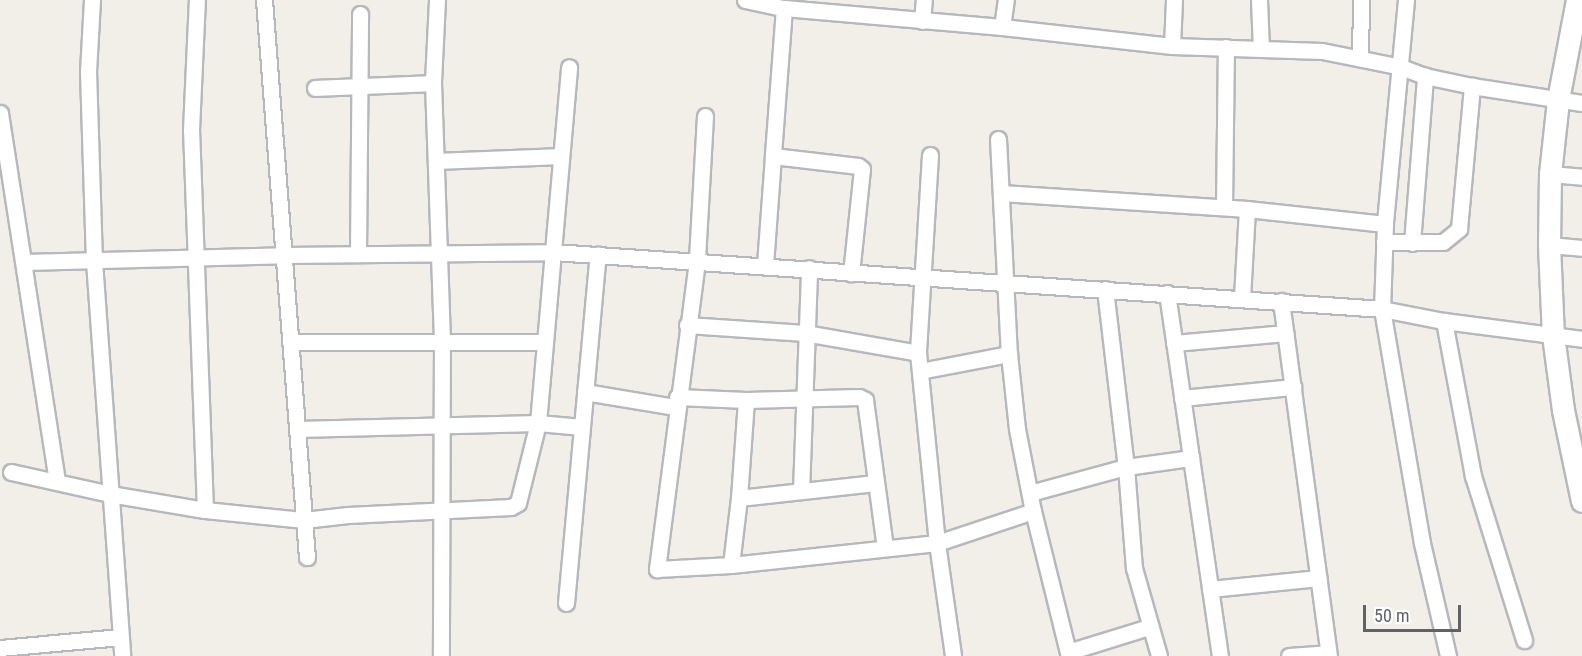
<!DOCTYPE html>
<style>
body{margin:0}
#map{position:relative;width:1582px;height:656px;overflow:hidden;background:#f1efe8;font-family:"Roboto Condensed",sans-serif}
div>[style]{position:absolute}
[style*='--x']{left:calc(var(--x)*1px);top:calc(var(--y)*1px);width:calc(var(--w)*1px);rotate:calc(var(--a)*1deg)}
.roads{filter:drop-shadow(2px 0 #b5b8bc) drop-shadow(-2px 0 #b5b8bc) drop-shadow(0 2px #b5b8bc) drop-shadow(0 -2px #b5b8bc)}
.street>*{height:15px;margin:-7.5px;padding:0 7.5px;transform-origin:7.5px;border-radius:7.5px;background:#fff}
.secondary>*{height:21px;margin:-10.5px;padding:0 10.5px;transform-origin:10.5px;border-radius:10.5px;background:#fff}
span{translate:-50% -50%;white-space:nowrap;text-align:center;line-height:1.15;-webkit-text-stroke:5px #fff;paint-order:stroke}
.scale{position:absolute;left:1363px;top:605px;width:98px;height:27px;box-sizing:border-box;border:3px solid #5f6368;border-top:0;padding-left:8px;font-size:18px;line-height:21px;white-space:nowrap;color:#5f6368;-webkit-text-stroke:4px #fff;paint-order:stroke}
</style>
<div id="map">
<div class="roads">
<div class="street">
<div style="--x:92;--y:0;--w:71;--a:93.2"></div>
<div style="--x:88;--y:71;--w:190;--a:88.2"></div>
<div style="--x:94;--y:261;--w:396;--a:85.9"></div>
<div style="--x:264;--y:0;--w:559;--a:85.59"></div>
<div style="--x:437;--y:0;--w:83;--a:92.8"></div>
<div style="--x:433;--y:83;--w:258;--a:88"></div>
<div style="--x:442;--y:341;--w:315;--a:90.2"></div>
<div style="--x:745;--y:0;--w:40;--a:12"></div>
<div style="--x:784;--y:8;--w:219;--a:5"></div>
<div style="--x:1002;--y:27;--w:171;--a:6.4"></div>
<div style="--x:1172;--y:46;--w:150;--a:1.9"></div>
<div style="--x:1322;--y:51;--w:81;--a:11.4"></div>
<div style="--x:1401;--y:67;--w:26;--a:21"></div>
<div style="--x:1425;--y:76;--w:48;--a:12"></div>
<div style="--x:1472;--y:86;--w:111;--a:8.8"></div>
<div style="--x:1259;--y:0;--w:49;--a:87.7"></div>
<div style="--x:1406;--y:0;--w:225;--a:95.4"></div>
<div style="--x:1385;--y:224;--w:85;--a:92"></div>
<div style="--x:1382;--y:309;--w:237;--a:80.3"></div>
<div style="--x:1422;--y:543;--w:116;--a:77"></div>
<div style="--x:784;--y:8;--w:148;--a:94.3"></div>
<div style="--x:773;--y:156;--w:86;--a:6.7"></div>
<div style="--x:858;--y:166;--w:5;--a:37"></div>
<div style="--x:862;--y:169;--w:105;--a:96"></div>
<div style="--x:922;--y:21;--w:21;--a:-85"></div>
<div style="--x:1002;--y:27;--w:27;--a:-82"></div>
<div style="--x:1172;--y:46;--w:46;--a:-87.5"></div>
<div style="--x:1360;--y:58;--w:58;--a:-89"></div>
<div style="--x:315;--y:88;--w:118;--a:-2.4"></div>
<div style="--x:0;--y:113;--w:372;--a:81.2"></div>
<div style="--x:705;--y:116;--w:145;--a:93.2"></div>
<div style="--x:697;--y:261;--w:311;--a:97.4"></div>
<div style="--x:657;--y:569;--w:74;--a:-3.1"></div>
<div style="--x:731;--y:565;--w:207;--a:-6.1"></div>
<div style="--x:937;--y:543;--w:101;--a:-18.4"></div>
<div style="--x:998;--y:139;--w:215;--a:87.1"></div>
<div style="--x:1009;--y:354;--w:75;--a:83.9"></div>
<div style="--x:1017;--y:429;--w:84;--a:79"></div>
<div style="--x:1033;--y:511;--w:149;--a:76.1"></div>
<div style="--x:930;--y:155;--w:198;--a:93.5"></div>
<div style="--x:918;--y:353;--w:191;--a:84.3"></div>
<div style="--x:937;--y:543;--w:114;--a:81.9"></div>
<div style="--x:436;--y:161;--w:125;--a:-2.3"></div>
<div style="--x:1550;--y:174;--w:32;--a:5"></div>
<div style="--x:1001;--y:193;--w:247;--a:3.7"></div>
<div style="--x:1247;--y:209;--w:139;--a:6.2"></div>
<div style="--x:1224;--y:207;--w:160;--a:-89.3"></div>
<div style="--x:1384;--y:242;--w:59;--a:0"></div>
<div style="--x:1443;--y:242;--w:21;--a:-39"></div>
<div style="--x:1459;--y:229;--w:144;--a:-84.8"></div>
<div style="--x:1412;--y:243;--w:168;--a:-85.5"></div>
<div style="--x:1549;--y:245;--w:33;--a:5"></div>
<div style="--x:358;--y:254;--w:240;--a:-89.5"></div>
<div style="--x:24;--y:262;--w:260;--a:-1.5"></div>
<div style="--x:284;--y:255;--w:269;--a:-0.6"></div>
<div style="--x:553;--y:252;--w:831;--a:3.93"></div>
<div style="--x:1382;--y:309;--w:63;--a:11"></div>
<div style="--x:1444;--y:321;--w:139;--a:7.4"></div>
<div style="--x:765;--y:265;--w:109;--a:-85.8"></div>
<div style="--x:1105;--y:289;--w:179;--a:83.3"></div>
<div style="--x:1126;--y:467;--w:101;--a:85.5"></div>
<div style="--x:1134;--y:568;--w:91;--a:74.1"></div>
<div style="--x:1167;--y:293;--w:367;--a:81.7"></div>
<div style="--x:1242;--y:298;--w:89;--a:-86.8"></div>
<div style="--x:1281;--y:301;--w:358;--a:82.3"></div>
<div style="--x:1444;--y:321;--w:158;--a:79.4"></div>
<div style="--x:1473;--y:476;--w:172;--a:72.7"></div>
<div style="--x:687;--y:325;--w:118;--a:3.9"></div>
<div style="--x:805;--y:333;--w:115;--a:10"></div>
<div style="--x:290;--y:342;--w:255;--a:0"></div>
<div style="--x:1174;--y:343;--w:112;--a:-5.1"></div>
<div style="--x:920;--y:371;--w:91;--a:-10.8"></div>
<div style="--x:585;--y:392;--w:92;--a:9.4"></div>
<div style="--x:677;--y:397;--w:69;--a:2.5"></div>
<div style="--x:1182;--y:398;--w:112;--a:-5.7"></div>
<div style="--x:297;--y:429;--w:241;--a:-1.4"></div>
<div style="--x:538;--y:423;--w:44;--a:5.2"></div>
<div style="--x:11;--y:472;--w:101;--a:12.5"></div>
<div style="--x:110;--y:494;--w:96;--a:9.6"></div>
<div style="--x:205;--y:510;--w:380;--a:-92.1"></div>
<div style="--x:191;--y:130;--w:130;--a:-87.4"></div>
<div style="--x:801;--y:491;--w:223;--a:-87.9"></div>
<div style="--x:1030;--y:493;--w:99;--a:-15.2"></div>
<div style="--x:1126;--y:467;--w:66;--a:-7.9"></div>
<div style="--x:739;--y:498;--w:137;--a:-6.3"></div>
<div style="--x:205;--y:510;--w:100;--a:5.8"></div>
<div style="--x:304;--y:520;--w:44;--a:-6.5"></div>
<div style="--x:348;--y:515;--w:163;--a:-2.8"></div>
<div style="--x:511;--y:507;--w:8;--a:-30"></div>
<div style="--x:518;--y:503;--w:82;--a:-76"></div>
<div style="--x:538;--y:423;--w:357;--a:-85"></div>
<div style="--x:731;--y:565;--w:67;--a:-83.2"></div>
<div style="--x:739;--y:498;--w:98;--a:-85.9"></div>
<div style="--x:746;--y:400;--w:113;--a:-1.5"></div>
<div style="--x:859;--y:397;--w:7;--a:27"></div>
<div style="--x:865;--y:400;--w:149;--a:82.3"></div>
<div style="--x:1210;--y:589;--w:109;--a:-5.8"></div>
<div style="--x:566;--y:603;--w:350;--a:-84.8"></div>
<div style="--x:0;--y:648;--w:121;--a:-5.2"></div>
<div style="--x:1068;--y:652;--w:85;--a:-17.2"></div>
<div style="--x:1289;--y:656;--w:39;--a:-4"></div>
</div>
<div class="secondary">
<div style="--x:1577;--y:0;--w:102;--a:100.8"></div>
<div style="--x:1558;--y:100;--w:74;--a:96.2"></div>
<div style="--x:1550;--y:174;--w:71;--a:90.8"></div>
<div style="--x:1549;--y:245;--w:90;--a:87.5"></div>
<div style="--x:1553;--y:335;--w:76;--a:82.4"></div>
<div style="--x:1563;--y:410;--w:93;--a:78.2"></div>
</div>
</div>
<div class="scale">50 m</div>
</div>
